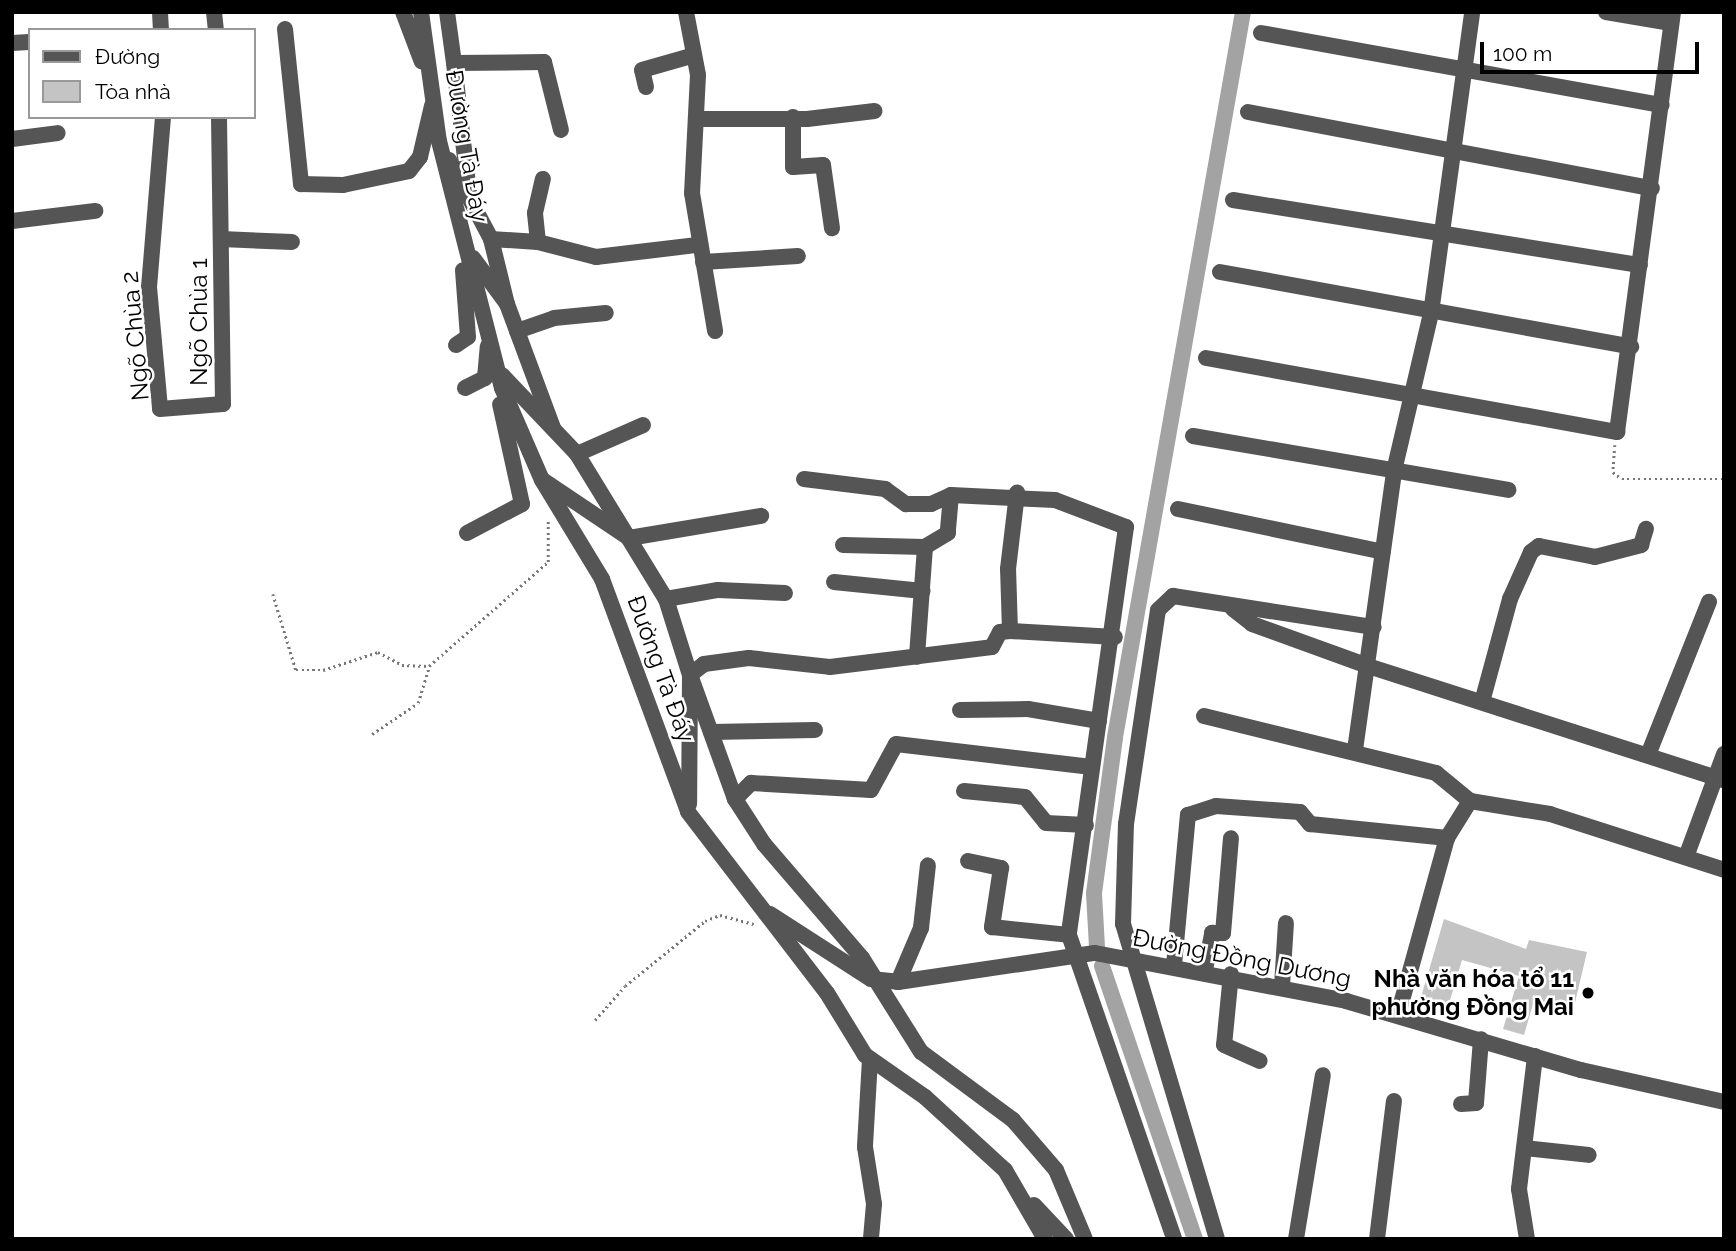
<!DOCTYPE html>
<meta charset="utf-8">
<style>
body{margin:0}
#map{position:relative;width:1736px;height:1251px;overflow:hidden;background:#fff;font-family:Raleway,sans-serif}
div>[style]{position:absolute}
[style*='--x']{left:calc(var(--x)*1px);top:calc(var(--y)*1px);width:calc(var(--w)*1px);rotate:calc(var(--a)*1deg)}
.canal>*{height:16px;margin:-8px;padding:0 8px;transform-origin:8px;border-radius:8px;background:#a3a3a3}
.building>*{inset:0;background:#c4c4c4}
.path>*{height:2.5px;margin-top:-1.25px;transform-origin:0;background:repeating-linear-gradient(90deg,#777 0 2px,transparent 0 5.5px)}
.minor>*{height:16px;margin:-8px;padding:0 8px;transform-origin:8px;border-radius:8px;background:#555}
.dots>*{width:19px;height:19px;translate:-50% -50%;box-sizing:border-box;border:4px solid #fff;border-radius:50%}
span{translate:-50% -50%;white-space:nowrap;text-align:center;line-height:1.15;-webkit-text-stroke:5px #fff;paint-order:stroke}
.street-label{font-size:24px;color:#000}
.poi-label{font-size:24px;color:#000;font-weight:700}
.right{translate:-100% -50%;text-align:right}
.frame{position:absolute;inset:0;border:14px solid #000;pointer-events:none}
.legend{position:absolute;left:28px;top:28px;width:228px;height:91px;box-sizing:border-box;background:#fff;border:2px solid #999;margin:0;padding:9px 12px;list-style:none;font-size:21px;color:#000}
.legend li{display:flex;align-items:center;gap:14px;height:35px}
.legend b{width:35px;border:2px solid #999}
.scale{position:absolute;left:1480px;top:42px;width:219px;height:32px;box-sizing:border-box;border:4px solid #000;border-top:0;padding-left:9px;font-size:21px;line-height:24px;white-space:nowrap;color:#000;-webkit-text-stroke:5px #fff;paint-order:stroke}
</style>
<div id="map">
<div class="canal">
<div style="--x:1097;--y:947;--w:54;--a:-93.2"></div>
<div style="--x:1094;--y:893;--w:157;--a:-82.3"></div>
<div style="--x:1115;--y:737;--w:736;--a:-79.99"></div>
<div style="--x:1102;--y:966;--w:288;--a:71.2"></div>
</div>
<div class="building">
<div style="clip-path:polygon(1444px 919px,1526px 949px,1529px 940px,1587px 952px,1573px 1011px,1534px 1001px,1524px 1035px,1503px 1029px,1519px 976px,1462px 960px,1448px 1007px,1419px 1004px)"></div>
</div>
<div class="path">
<div style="--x:1615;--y:445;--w:27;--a:94"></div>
<div style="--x:1613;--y:472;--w:11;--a:38"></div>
<div style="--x:1622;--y:479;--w:102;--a:0"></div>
<div style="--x:273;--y:594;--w:79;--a:73.2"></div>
<div style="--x:296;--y:670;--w:27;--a:0"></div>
<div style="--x:323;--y:670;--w:58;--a:-18.1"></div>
<div style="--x:378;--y:652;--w:27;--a:28"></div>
<div style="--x:402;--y:665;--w:27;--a:2"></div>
<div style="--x:372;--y:734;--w:55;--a:-34"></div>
<div style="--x:418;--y:703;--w:39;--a:-73"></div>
<div style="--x:429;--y:666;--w:158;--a:-41.2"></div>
<div style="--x:548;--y:562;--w:44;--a:-90"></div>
<div style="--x:595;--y:1020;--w:45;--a:-48.6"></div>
<div style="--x:625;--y:986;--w:103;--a:-39.1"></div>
<div style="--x:705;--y:921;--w:16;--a:-22"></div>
<div style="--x:720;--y:915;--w:35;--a:15"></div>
</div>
<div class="minor">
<div style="--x:160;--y:12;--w:18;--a:87"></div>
<div style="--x:214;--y:12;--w:18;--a:84"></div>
<div style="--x:403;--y:12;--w:53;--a:69.2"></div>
<div style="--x:421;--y:12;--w:130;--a:82.1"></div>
<div style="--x:439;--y:141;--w:255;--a:75.7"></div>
<div style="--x:502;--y:388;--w:100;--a:66.5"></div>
<div style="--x:542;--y:480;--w:116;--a:58.8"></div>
<div style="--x:602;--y:579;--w:248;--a:69.7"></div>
<div style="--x:688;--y:812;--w:228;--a:52.5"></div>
<div style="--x:827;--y:993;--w:73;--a:58.5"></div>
<div style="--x:865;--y:1055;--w:73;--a:35"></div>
<div style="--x:925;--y:1097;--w:108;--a:42.4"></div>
<div style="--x:1005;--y:1170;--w:80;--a:59.9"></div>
<div style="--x:447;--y:12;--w:51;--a:82.2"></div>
<div style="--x:454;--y:63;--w:90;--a:-0.6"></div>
<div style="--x:544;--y:62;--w:70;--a:76"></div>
<div style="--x:686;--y:12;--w:64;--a:79.2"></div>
<div style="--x:698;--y:75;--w:118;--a:92.9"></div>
<div style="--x:692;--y:193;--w:140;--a:80.5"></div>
<div style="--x:1606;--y:12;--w:66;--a:9.6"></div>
<div style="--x:285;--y:29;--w:156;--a:84.1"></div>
<div style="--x:301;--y:184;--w:42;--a:1.4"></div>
<div style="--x:343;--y:185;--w:67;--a:-12"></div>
<div style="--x:409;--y:171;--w:18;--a:-52"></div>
<div style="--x:420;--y:157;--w:52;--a:-76.8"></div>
<div style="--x:1261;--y:33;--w:407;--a:10.2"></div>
<div style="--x:12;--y:43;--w:17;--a:-3"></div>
<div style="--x:454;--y:63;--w:130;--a:83.4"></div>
<div style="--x:646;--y:87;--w:17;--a:-103"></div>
<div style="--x:642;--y:70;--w:51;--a:-15.9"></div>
<div style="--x:1248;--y:112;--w:411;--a:10.7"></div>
<div style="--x:163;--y:117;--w:171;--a:94.7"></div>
<div style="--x:149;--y:287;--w:122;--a:84.8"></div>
<div style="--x:160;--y:409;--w:63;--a:-4.5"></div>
<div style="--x:223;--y:404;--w:287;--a:-90.8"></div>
<div style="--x:793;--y:117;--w:50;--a:90"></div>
<div style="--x:793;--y:167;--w:30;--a:-4"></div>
<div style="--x:823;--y:165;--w:64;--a:81.9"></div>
<div style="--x:697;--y:119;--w:110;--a:0"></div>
<div style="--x:807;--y:119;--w:68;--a:-6.7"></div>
<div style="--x:12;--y:139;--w:46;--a:-7.4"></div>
<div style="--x:449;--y:160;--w:89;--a:62"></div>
<div style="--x:491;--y:239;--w:67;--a:76.2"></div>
<div style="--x:507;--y:304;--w:132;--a:69.6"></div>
<div style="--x:1233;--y:200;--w:412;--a:9.1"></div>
<div style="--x:12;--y:221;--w:84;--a:-6.9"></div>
<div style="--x:221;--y:239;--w:71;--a:2.4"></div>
<div style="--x:491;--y:239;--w:47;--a:3.7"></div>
<div style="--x:538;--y:242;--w:60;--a:14.5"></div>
<div style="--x:596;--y:257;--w:102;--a:-6.8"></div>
<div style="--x:538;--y:242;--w:29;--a:-96"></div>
<div style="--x:535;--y:213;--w:35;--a:-77"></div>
<div style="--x:473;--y:258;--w:57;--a:53.5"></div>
<div style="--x:703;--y:262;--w:95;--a:-3.6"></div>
<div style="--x:1220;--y:272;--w:418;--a:10.3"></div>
<div style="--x:517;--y:331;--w:39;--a:-19"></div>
<div style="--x:554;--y:318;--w:52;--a:-5.5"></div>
<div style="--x:456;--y:345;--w:14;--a:-34"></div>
<div style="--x:468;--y:337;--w:67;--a:-94.3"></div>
<div style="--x:1206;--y:358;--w:418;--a:10.2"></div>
<div style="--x:1617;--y:432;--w:424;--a:-82.4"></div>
<div style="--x:502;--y:375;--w:109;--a:46.5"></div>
<div style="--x:577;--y:454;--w:170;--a:58.5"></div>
<div style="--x:666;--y:599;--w:80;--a:72.5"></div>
<div style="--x:690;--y:675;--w:129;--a:90.4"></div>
<div style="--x:465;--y:388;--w:22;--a:-27"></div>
<div style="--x:485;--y:378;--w:32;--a:-85"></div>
<div style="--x:1193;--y:436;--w:320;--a:9.7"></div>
<div style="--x:577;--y:454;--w:72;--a:-23.7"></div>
<div style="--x:804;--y:479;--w:82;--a:7"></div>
<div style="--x:885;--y:489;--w:26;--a:36"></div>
<div style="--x:906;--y:504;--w:25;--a:0"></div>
<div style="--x:931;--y:504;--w:22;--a:-24"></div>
<div style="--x:951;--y:495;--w:38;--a:95"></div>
<div style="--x:948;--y:533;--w:27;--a:149"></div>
<div style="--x:925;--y:547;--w:110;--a:94.2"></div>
<div style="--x:544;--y:481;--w:102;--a:33.8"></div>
<div style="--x:629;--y:538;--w:134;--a:-9.5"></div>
<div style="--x:951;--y:495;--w:104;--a:2.8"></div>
<div style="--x:1055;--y:500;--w:76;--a:20.8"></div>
<div style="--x:1126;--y:527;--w:412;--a:98"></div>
<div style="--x:1069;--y:935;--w:322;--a:70.9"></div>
<div style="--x:1178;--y:509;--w:209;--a:11.8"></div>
<div style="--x:467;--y:533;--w:62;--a:-27.8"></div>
<div style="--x:522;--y:504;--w:102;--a:-102.4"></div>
<div style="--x:843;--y:545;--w:82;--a:1.4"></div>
<div style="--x:834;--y:582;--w:89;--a:5.8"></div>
<div style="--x:666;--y:599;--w:53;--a:-9.8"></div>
<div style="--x:718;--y:590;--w:67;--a:2.6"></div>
<div style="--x:1233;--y:609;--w:24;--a:38"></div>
<div style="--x:1252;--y:624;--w:123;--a:19.9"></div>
<div style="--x:1368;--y:666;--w:374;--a:17.8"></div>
<div style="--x:1010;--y:631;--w:62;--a:-91.8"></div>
<div style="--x:1008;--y:569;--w:77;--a:-83.2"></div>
<div style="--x:1482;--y:702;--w:107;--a:-74.8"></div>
<div style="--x:1510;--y:599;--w:51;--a:-65.9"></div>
<div style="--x:1531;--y:552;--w:10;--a:-37"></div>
<div style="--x:1539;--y:546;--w:57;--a:11.1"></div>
<div style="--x:1595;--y:557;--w:48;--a:-14.6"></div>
<div style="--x:1641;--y:545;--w:17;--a:-73"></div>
<div style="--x:960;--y:710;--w:68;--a:-0.8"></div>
<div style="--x:1028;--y:709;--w:72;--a:9.6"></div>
<div style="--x:1204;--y:716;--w:239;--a:13.8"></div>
<div style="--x:1436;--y:773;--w:44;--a:39.5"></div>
<div style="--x:1470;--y:801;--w:81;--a:9.2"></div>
<div style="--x:1550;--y:814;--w:183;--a:17.8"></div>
<div style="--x:711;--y:732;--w:104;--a:-1.1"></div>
<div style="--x:1355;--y:750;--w:282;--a:-82"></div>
<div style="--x:1394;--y:471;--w:162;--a:-76.8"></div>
<div style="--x:1431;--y:313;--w:304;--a:-82.2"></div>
<div style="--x:1648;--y:755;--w:165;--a:-68.3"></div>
<div style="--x:964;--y:791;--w:61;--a:5.6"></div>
<div style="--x:1025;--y:797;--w:33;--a:51"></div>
<div style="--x:1046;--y:823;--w:40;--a:2.9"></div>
<div style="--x:735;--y:799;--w:23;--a:-45"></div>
<div style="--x:751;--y:783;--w:120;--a:3.3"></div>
<div style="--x:871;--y:790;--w:52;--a:-61.5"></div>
<div style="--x:896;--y:744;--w:197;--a:6.7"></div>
<div style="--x:1447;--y:838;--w:44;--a:-58.1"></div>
<div style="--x:1686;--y:857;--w:110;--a:-69.7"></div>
<div style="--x:968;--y:861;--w:34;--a:12"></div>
<div style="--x:1001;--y:868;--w:60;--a:98.7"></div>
<div style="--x:992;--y:927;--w:77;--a:5.9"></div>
<div style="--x:770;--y:914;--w:120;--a:32.8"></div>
<div style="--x:871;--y:979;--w:27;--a:6"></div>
<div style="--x:898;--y:982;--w:199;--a:-8.4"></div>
<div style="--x:1095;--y:953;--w:256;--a:10.8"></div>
<div style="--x:1346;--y:1001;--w:245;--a:16.4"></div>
<div style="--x:1581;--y:1070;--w:147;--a:12.6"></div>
<div style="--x:1174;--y:965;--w:151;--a:-84.7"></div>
<div style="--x:1188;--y:815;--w:29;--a:-18"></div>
<div style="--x:1216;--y:806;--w:84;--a:4.1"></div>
<div style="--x:1300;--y:812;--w:16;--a:50"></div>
<div style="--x:1310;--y:824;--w:138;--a:5.8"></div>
<div style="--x:1447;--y:838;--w:184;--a:105.5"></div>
<div style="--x:1205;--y:970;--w:38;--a:-79"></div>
<div style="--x:1212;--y:933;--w:11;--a:0"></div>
<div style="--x:1223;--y:933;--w:95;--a:-85.2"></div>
<div style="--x:1231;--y:974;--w:71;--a:95.6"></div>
<div style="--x:1224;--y:1045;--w:39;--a:24"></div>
<div style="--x:898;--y:982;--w:59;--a:-66.9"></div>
<div style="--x:921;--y:928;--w:63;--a:-83.7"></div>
<div style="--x:1282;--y:986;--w:63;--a:-86.4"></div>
<div style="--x:870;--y:1059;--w:88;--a:93.3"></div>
<div style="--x:865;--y:1147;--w:58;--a:81"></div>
<div style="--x:874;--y:1204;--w:35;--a:95"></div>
<div style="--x:1461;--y:1104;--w:15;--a:-4"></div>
<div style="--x:1476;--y:1103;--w:64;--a:-85.5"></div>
<div style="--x:1524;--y:1148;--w:65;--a:6.1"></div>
<div style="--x:1034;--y:1205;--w:47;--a:46.7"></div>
<div style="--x:1085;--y:1239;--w:75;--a:-112.8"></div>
<div style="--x:1056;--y:1170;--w:66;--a:-130.7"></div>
<div style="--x:1013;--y:1120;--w:114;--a:-143.5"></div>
<div style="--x:921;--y:1052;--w:111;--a:-122.1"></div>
<div style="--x:862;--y:958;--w:150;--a:-130.7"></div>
<div style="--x:764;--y:844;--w:54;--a:-122.8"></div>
<div style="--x:735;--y:799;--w:132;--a:-109.9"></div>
<div style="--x:690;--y:675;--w:18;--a:-38"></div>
<div style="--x:704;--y:664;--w:45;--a:-7.6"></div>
<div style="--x:749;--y:658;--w:81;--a:6.3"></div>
<div style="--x:830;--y:667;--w:163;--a:-7"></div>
<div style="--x:992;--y:647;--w:17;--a:-62"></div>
<div style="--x:1000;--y:632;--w:10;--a:-6"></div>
<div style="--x:1010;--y:631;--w:105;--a:3.3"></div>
<div style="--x:1217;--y:1239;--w:329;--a:-106.6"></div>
<div style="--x:1123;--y:924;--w:100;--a:-88.3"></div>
<div style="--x:1126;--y:824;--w:216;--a:-81.5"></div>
<div style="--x:1158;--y:610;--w:21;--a:-43"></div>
<div style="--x:1173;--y:596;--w:203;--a:8.8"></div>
<div style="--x:1296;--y:1239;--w:166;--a:-80.7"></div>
<div style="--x:1377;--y:1239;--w:139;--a:-83"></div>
<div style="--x:1527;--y:1239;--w:51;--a:-99.1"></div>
<div style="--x:1519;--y:1189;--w:134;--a:-83.1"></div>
</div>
<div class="dots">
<div style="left:1588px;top:993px;background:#000"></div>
</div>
<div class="street-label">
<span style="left:467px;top:146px;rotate:80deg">Đường Tà Đáy</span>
<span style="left:199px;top:322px;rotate:-90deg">Ngõ Chùa 1</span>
<span style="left:135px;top:336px;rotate:-95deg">Ngõ Chùa 2</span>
<span style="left:661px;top:669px;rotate:70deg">Đường Tà Đáy</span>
<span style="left:1242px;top:958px;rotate:11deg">Đường Đồng Dương</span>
</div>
<div class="poi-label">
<span class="right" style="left:1574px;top:993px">Nhà văn hóa tổ 11<br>phường Đồng Mai</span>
</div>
<div class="frame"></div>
<ul class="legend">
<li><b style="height:9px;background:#555"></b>Đường</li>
<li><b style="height:19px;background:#c4c4c4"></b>Tòa nhà</li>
</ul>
<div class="scale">100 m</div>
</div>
